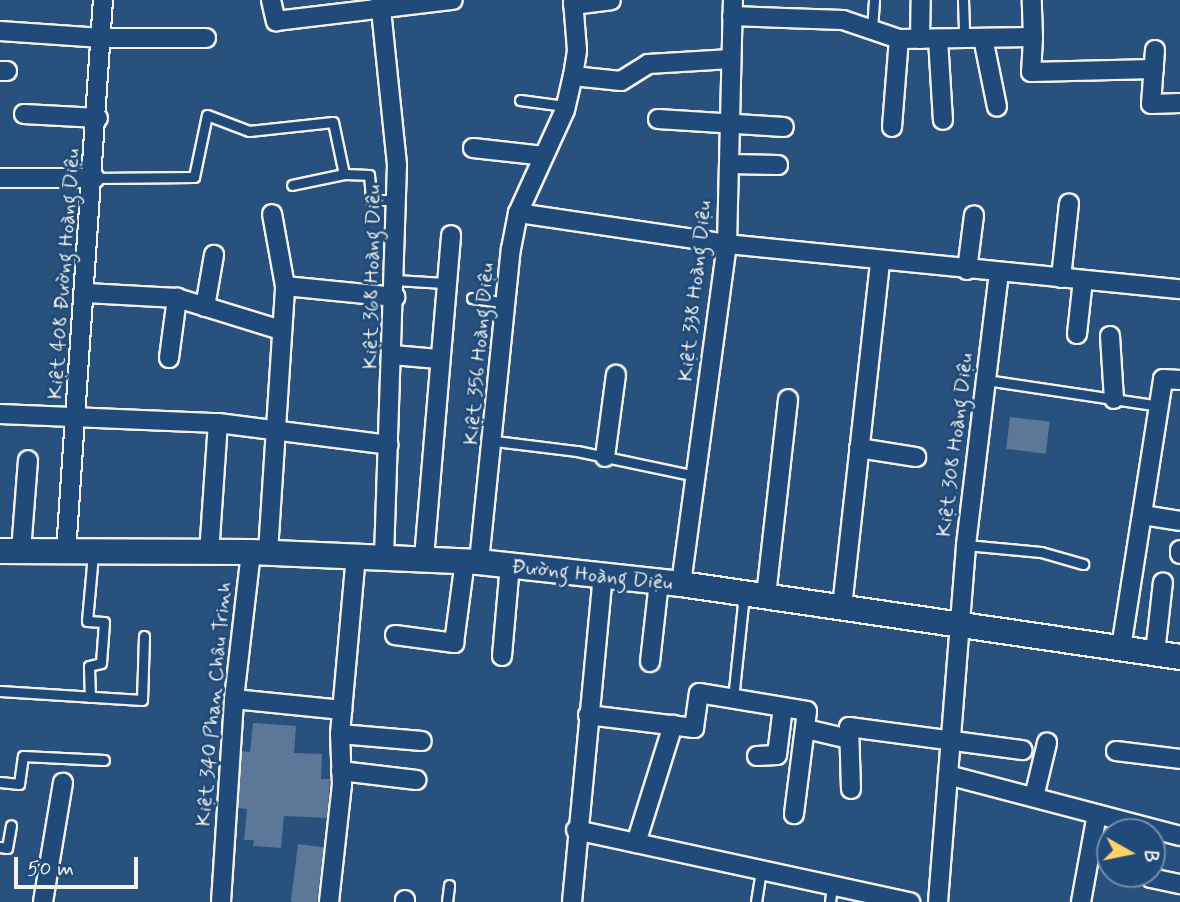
<!DOCTYPE html>
<meta charset="utf-8">
<style>
body{margin:0}
#map{position:relative;width:1180px;height:902px;overflow:hidden;background:#28517e;font-family:Mynerve,sans-serif}
div>[style]{position:absolute}
[style*='--x']{left:calc(var(--x)*1px);top:calc(var(--y)*1px);width:calc(var(--w)*1px);rotate:calc(var(--a)*1deg)}
.building>*{inset:0;background:#5b7899;transform-origin:0 0}
.roads{filter:drop-shadow(2px 0 #f4f1e8) drop-shadow(-2px 0 #f4f1e8) drop-shadow(0 2px #f4f1e8) drop-shadow(0 -2px #f4f1e8)}
.lane>*{height:9px;margin:-4.5px;padding:0 4.5px;transform-origin:4.5px;border-radius:4.5px;background:#1f4a7a}
.street>*{height:18px;margin:-9px;padding:0 9px;transform-origin:9px;border-radius:9px;background:#1f4a7a}
.secondary>*{height:24px;margin:-12px;padding:0 12px;transform-origin:12px;border-radius:12px;background:#1f4a7a}
span{translate:-50% -50%;white-space:nowrap;text-align:center;line-height:1.15;-webkit-text-stroke:6px #1f4a7a;paint-order:stroke}
.street-label{font-size:21px;color:#f4f1e8}
.north{position:absolute;left:1096px;top:818px;width:70px;height:70px;box-sizing:border-box;background:#1f4a7a;border:2px solid #748da6;border-radius:50%;rotate:99deg;font-size:19px;font-weight:700;line-height:28px;text-align:center;color:#f4f1e8}
.north::after{content:'';display:block;margin:auto;width:24px;height:32px;background:#ffd166;clip-path:polygon(50% 0,100% 100%,50% 72%,0 100%)}
.scale{position:absolute;left:14px;top:857px;width:124px;height:32px;box-sizing:border-box;border:4px solid #f4f1e8;border-top:0;padding-left:9px;font-size:21px;line-height:24px;white-space:nowrap;color:#f4f1e8;-webkit-text-stroke:5px #1f4a7a;paint-order:stroke}
</style>
<div id="map">
<div class="building">
<div style="left:1010px;top:417px;width:40px;height:32px;rotate:7deg"></div>
<div style="clip-path:polygon(253px 723px,296px 726px,294px 753px,322px 754px,321px 779px,330px 779px,327px 818px,284px 816px,281px 848px,253px 846px,254px 840px,244px 840px,247px 809px,238px 808px,242px 751px,250px 752px)"></div>
<div style="left:298px;top:844px;width:26px;height:58px;rotate:7deg"></div>
</div>
<div class="roads">
<div class="lane">
<div style="--x:963;--y:0;--w:38;--a:88"></div>
<div style="--x:872;--y:29;--w:29;--a:-86"></div>
<div style="--x:520;--y:100;--w:45;--a:7.6"></div>
<div style="--x:344;--y:174;--w:25;--a:2"></div>
<div style="--x:369;--y:175;--w:25;--a:85"></div>
<div style="--x:371;--y:200;--w:25;--a:0"></div>
<div style="--x:95;--y:178;--w:99;--a:-0.6"></div>
<div style="--x:194;--y:177;--w:63;--a:-78.2"></div>
<div style="--x:207;--y:115;--w:45;--a:20.9"></div>
<div style="--x:249;--y:131;--w:84;--a:-6.1"></div>
<div style="--x:333;--y:122;--w:53;--a:78.1"></div>
<div style="--x:344;--y:174;--w:53;--a:168.1"></div>
<div style="--x:395;--y:280;--w:49;--a:3.5"></div>
<div style="--x:472;--y:298;--w:35;--a:8"></div>
<div style="--x:986;--y:380;--w:176;--a:8.5"></div>
<div style="--x:495;--y:441;--w:83;--a:7"></div>
<div style="--x:577;--y:451;--w:122;--a:11.9"></div>
<div style="--x:966;--y:545;--w:75;--a:5.3"></div>
<div style="--x:1041;--y:552;--w:44;--a:15.9"></div>
<div style="--x:0;--y:691;--w:142;--a:3.6"></div>
<div style="--x:142;--y:700;--w:64;--a:-88.2"></div>
<div style="--x:90;--y:697;--w:31;--a:-92"></div>
<div style="--x:89;--y:666;--w:12;--a:-14"></div>
<div style="--x:101;--y:663;--w:41;--a:-85.8"></div>
<div style="--x:104;--y:622;--w:17;--a:-177"></div>
<div style="--x:87;--y:621;--w:67;--a:-84.9"></div>
<div style="--x:733;--y:699;--w:105;--a:-84"></div>
<div style="--x:0;--y:782;--w:19;--a:6"></div>
<div style="--x:19;--y:784;--w:28;--a:-82"></div>
<div style="--x:23;--y:756;--w:81;--a:2.8"></div>
<div style="--x:0;--y:847;--w:7;--a:8"></div>
<div style="--x:7;--y:848;--w:23;--a:-80"></div>
<div style="--x:447;--y:902;--w:17;--a:-83"></div>
<div style="--x:756;--y:902;--w:32;--a:-81"></div>
<div style="--x:830;--y:902;--w:17;--a:-83"></div>
</div>
<div class="street">
<div style="--x:271;--y:0;--w:22;--a:77"></div>
<div style="--x:276;--y:21;--w:178;--a:-6.8"></div>
<div style="--x:380;--y:0;--w:166;--a:84.1"></div>
<div style="--x:397;--y:165;--w:390;--a:91.9"></div>
<div style="--x:573;--y:5;--w:38;--a:-7"></div>
<div style="--x:732;--y:16;--w:111;--a:2.1"></div>
<div style="--x:843;--y:20;--w:59;--a:18.7"></div>
<div style="--x:899;--y:39;--w:134;--a:-0.9"></div>
<div style="--x:1033;--y:37;--w:37;--a:-92"></div>
<div style="--x:0;--y:31;--w:102;--a:3.9"></div>
<div style="--x:102;--y:38;--w:104;--a:0"></div>
<div style="--x:1033;--y:37;--w:35;--a:93"></div>
<div style="--x:1031;--y:72;--w:123;--a:-1.4"></div>
<div style="--x:983;--y:38;--w:70;--a:78.5"></div>
<div style="--x:920;--y:39;--w:39;--a:-89"></div>
<div style="--x:938;--y:39;--w:81;--a:86.5"></div>
<div style="--x:1155;--y:50;--w:54;--a:94.2"></div>
<div style="--x:1151;--y:104;--w:29;--a:-2"></div>
<div style="--x:0;--y:71;--w:7;--a:0"></div>
<div style="--x:573;--y:76;--w:48;--a:5.9"></div>
<div style="--x:621;--y:81;--w:32;--a:-32"></div>
<div style="--x:648;--y:64;--w:83;--a:-3.4"></div>
<div style="--x:24;--y:114;--w:74;--a:3.1"></div>
<div style="--x:658;--y:119;--w:126;--a:3.6"></div>
<div style="--x:892;--y:127;--w:88;--a:-85.5"></div>
<div style="--x:473;--y:148;--w:71;--a:6.4"></div>
<div style="--x:729;--y:164;--w:49;--a:1.2"></div>
<div style="--x:0;--y:178;--w:95;--a:0"></div>
<div style="--x:518;--y:213;--w:211;--a:8.4"></div>
<div style="--x:727;--y:244;--w:455;--a:5.7"></div>
<div style="--x:967;--y:270;--w:55;--a:-82.7"></div>
<div style="--x:1061;--y:278;--w:75;--a:-83.9"></div>
<div style="--x:285;--y:286;--w:111;--a:5.7"></div>
<div style="--x:86;--y:293;--w:91;--a:3.1"></div>
<div style="--x:205;--y:307;--w:53;--a:-80.2"></div>
<div style="--x:1077;--y:334;--w:54;--a:-83.7"></div>
<div style="--x:1110;--y:336;--w:63;--a:86.4"></div>
<div style="--x:393;--y:355;--w:45;--a:5.1"></div>
<div style="--x:169;--y:358;--w:61;--a:-82.4"></div>
<div style="--x:177;--y:298;--w:109;--a:17.1"></div>
<div style="--x:0;--y:414;--w:218;--a:2.4"></div>
<div style="--x:218;--y:423;--w:172;--a:7.3"></div>
<div style="--x:859;--y:448;--w:58;--a:9"></div>
<div style="--x:605;--y:457;--w:83;--a:-82.4"></div>
<div style="--x:1143;--y:515;--w:37;--a:9"></div>
<div style="--x:1180;--y:550;--w:4;--a:90"></div>
<div style="--x:21;--y:551;--w:91;--a:-85.6"></div>
<div style="--x:66;--y:552;--w:553;--a:-86.17"></div>
<div style="--x:268;--y:552;--w:267;--a:-86.3"></div>
<div style="--x:285;--y:286;--w:73;--a:-100.2"></div>
<div style="--x:209;--y:554;--w:131;--a:-86.1"></div>
<div style="--x:424;--y:558;--w:324;--a:-85.2"></div>
<div style="--x:479;--y:562;--w:315;--a:-84.2"></div>
<div style="--x:511;--y:249;--w:37;--a:-79"></div>
<div style="--x:518;--y:213;--w:113;--a:-65.5"></div>
<div style="--x:565;--y:110;--w:35;--a:-77"></div>
<div style="--x:573;--y:76;--w:26;--a:-81"></div>
<div style="--x:577;--y:50;--w:50;--a:-94.6"></div>
<div style="--x:681;--y:584;--w:343;--a:-82.3"></div>
<div style="--x:727;--y:244;--w:244;--a:-88.6"></div>
<div style="--x:766;--y:596;--w:198;--a:-83.6"></div>
<div style="--x:842;--y:607;--w:348;--a:-83.7"></div>
<div style="--x:395;--y:635;--w:60;--a:7.7"></div>
<div style="--x:454;--y:643;--w:83;--a:-82.4"></div>
<div style="--x:1121;--y:648;--w:272;--a:-81.1"></div>
<div style="--x:1163;--y:379;--w:17;--a:3"></div>
<div style="--x:1155;--y:653;--w:71;--a:-83.6"></div>
<div style="--x:502;--y:656;--w:91;--a:-85"></div>
<div style="--x:650;--y:662;--w:81;--a:-83.6"></div>
<div style="--x:234;--y:699;--w:109;--a:5.8"></div>
<div style="--x:588;--y:715;--w:107;--a:7"></div>
<div style="--x:694;--y:728;--w:35;--a:-82"></div>
<div style="--x:699;--y:693;--w:109;--a:9.5"></div>
<div style="--x:807;--y:711;--w:104;--a:97.2"></div>
<div style="--x:806;--y:729;--w:44;--a:13.1"></div>
<div style="--x:340;--y:734;--w:82;--a:4.9"></div>
<div style="--x:1116;--y:751;--w:64;--a:7.1"></div>
<div style="--x:757;--y:756;--w:20;--a:-3"></div>
<div style="--x:777;--y:755;--w:48;--a:-82.9"></div>
<div style="--x:341;--y:771;--w:76;--a:6.8"></div>
<div style="--x:948;--y:775;--w:240;--a:14.7"></div>
<div style="--x:851;--y:789;--w:62;--a:-91.8"></div>
<div style="--x:849;--y:727;--w:175;--a:7.6"></div>
<div style="--x:1034;--y:797;--w:56;--a:-76.5"></div>
<div style="--x:576;--y:830;--w:342;--a:12.2"></div>
<div style="--x:636;--y:843;--w:124;--a:-72.6"></div>
<div style="--x:1152;--y:874;--w:4;--a:104"></div>
<div style="--x:1151;--y:878;--w:30;--a:12"></div>
<div style="--x:43;--y:902;--w:121;--a:-80.5"></div>
<div style="--x:221;--y:902;--w:203;--a:-86.3"></div>
<div style="--x:234;--y:699;--w:148;--a:-83.4"></div>
<div style="--x:329;--y:902;--w:118;--a:-83.7"></div>
<div style="--x:342;--y:785;--w:51;--a:-92.2"></div>
<div style="--x:340;--y:734;--w:180;--a:-84.9"></div>
<div style="--x:405;--y:902;--w:2;--a:-90"></div>
<div style="--x:572;--y:902;--w:327;--a:-84.6"></div>
<div style="--x:938;--y:902;--w:358;--a:-85.5"></div>
<div style="--x:966;--y:545;--w:274;--a:-83.1"></div>
<div style="--x:1081;--y:902;--w:89;--a:-79.7"></div>
</div>
<div class="secondary">
<div style="--x:0;--y:551;--w:251;--a:0.2"></div>
<div style="--x:251;--y:552;--w:228;--a:2.5"></div>
<div style="--x:479;--y:562;--w:203;--a:6.2"></div>
<div style="--x:681;--y:584;--w:504;--a:8.32"></div>
</div>
</div>
<div class="street-label">
<span style="left:64px;top:274px;rotate:-86deg">Kiệt 408 Đường Hoàng Diệu</span>
<span style="left:372px;top:277px;rotate:-89deg">Kiệt 368 Hoàng Diệu</span>
<span style="left:695px;top:291px;rotate:-84deg">Kiệt 338 Hoàng Diệu</span>
<span style="left:479px;top:354px;rotate:-85deg">Kiệt 356 Hoàng Diệu</span>
<span style="left:955px;top:445px;rotate:-83deg">Kiệt 308 Hoàng Diệu</span>
<span style="left:592px;top:575px;rotate:6deg">Đường Hoàng Diệu</span>
<span style="left:214px;top:704px;rotate:-85deg">Kiệt 340 Phan Châu Trinh</span>
</div>
<div class="north">B</div>
<div class="scale">50 m</div>
</div>
